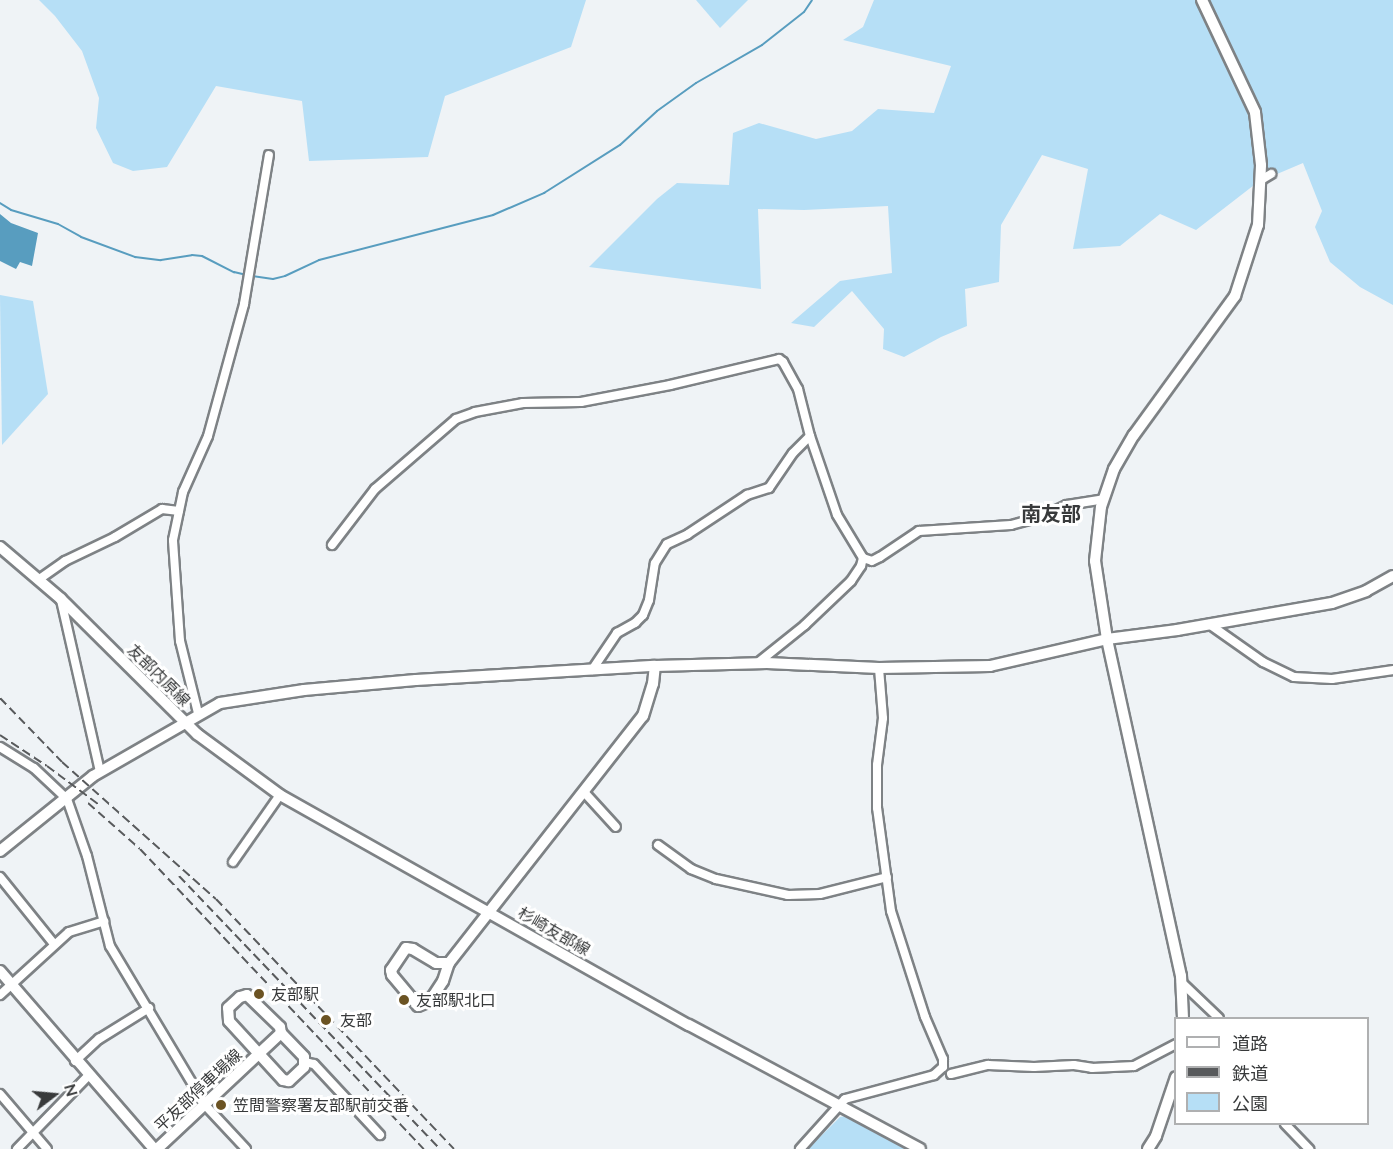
<!DOCTYPE html>
<meta charset="utf-8">
<style>
body{margin:0}
#map{position:relative;width:1393px;height:1149px;overflow:hidden;background:#eff3f6;font-family:Mulish,"Noto Sans JP",sans-serif}
div>[style]{position:absolute}
[style*='--x']{left:calc(var(--x)*1px);top:calc(var(--y)*1px);width:calc(var(--w)*1px);rotate:calc(var(--a)*1deg)}
.green>*{inset:0;background:#b6dff6}
.water>*{inset:0;background:#589dbf}
.stream>*{height:2px;margin:-1px;padding:0 1px;transform-origin:1px;border-radius:1px;background:#589dbf}
.roads{filter:drop-shadow(2px 0 #7e8285) drop-shadow(-2px 0 #7e8285) drop-shadow(0 2px #7e8285) drop-shadow(0 -2px #7e8285)}
.street>*{height:8px;margin:-4px;padding:0 4px;transform-origin:4px;border-radius:4px;background:#fff}
.secondary>*{height:10px;margin:-5px;padding:0 5px;transform-origin:5px;border-radius:5px;background:#fff}
.rail>*{height:2px;margin-top:-1px;transform-origin:0;background:repeating-linear-gradient(90deg,#585a5c 0 9px,transparent 0 13.5px)}
.dots>*{width:16px;height:16px;translate:-50% -50%;box-sizing:border-box;border:3px solid #fff;border-radius:50%}
span{translate:-50% -50%;white-space:nowrap;text-align:center;line-height:1.15;-webkit-text-stroke:6px #fff;paint-order:stroke}
.street-label{font-size:16px;color:#383a3b}
.poi-label{font-size:16px;color:#383a3b}
.left{translate:0 -50%;text-align:left}
.quarter-label{font-size:20px;color:#383a3b;font-weight:700}
.legend{position:absolute;left:1174px;top:1017px;width:195px;height:108px;box-sizing:border-box;background:#fff;border:2px solid #afb0b1;margin:0;padding:8px 10px;list-style:none;font-size:18px;color:#383a3b}
.legend li{display:flex;align-items:center;gap:12px;height:30px}
.legend b{width:30px;border:2px solid #afb0b1}
.north{position:absolute;left:24px;top:1065px;width:60px;height:60px;-webkit-text-stroke:4px #fff;paint-order:stroke;rotate:74deg;font-size:16px;font-weight:700;line-height:24px;text-align:center;color:#383a3b}
.north::after{content:'';display:block;margin:auto;width:21px;height:27px;background:#383a3b;clip-path:polygon(50% 0,100% 100%,50% 72%,0 100%)}
</style>
<div id="map">
<div class="green">
<div style="clip-path:polygon(39px 0,586px 0,571px 47px,445px 96px,428px 157px,309px 161px,302px 101px,216px 86px,167px 167px,133px 171px,113px 163px,96px 128px,99px 98px,82px 51px,55px 16px)"></div>
<div style="clip-path:polygon(696px 0,748px 0,720px 28px)"></div>
<div style="clip-path:polygon(874px 0,1393px 0,1393px 305px,1360px 287px,1330px 262px,1315px 227px,1322px 211px,1303px 163px,1258px 182px,1196px 230px,1160px 214px,1120px 246px,1073px 249px,1088px 169px,1042px 155px,1001px 225px,999px 282px,965px 289px,967px 326px,941px 337px,904px 357px,883px 349px,884px 329px,852px 291px,814px 327px,791px 323px,840px 281px,892px 273px,888px 206px,804px 210px,758px 209px,761px 289px,589px 267px,657px 199px,677px 183px,729px 185px,733px 133px,759px 123px,816px 139px,852px 131px,878px 109px,934px 113px,951px 66px,843px 40px,863px 27px)"></div>
<div style="clip-path:polygon(0 295px,33px 301px,48px 394px,2px 445px)"></div>
<div style="clip-path:polygon(846px 1116px,852px 1117px,911px 1149px,808px 1149px,840px 1117px)"></div>
</div>
<div class="water">
<div style="clip-path:polygon(0 214px,11px 223px,38px 233px,32px 266px,20px 262px,16px 269px,0 261px)"></div>
</div>
<div class="stream">
<div style="--x:0;--y:203;--w:13;--a:32"></div>
<div style="--x:11;--y:210;--w:49;--a:16.6"></div>
<div style="--x:58;--y:224;--w:26;--a:29"></div>
<div style="--x:81;--y:237;--w:58;--a:20.3"></div>
<div style="--x:135;--y:257;--w:26;--a:7"></div>
<div style="--x:161;--y:260;--w:31;--a:-9"></div>
<div style="--x:192;--y:255;--w:10;--a:6"></div>
<div style="--x:202;--y:256;--w:36;--a:27"></div>
<div style="--x:234;--y:272;--w:13;--a:13"></div>
<div style="--x:252;--y:276;--w:21;--a:8"></div>
<div style="--x:273;--y:279;--w:12;--a:-14"></div>
<div style="--x:285;--y:276;--w:38;--a:-25"></div>
<div style="--x:319;--y:260;--w:180;--a:-14.5"></div>
<div style="--x:493;--y:215;--w:56;--a:-23.3"></div>
<div style="--x:544;--y:193;--w:90;--a:-32.3"></div>
<div style="--x:620;--y:145;--w:50;--a:-42.6"></div>
<div style="--x:657;--y:111;--w:48;--a:-35.7"></div>
<div style="--x:696;--y:83;--w:76;--a:-29.9"></div>
<div style="--x:762;--y:45;--w:53;--a:-38.2"></div>
<div style="--x:804;--y:12;--w:14;--a:-56"></div>
</div>
<div class="roads">
<div class="street">
<div style="--x:1261;--y:180;--w:12;--a:-31"></div>
<div style="--x:332;--y:545;--w:71;--a:-52.5"></div>
<div style="--x:375;--y:489;--w:107;--a:-40.8"></div>
<div style="--x:456;--y:419;--w:20;--a:-20"></div>
<div style="--x:475;--y:412;--w:49;--a:-10.6"></div>
<div style="--x:523;--y:403;--w:58;--a:-1"></div>
<div style="--x:581;--y:402;--w:91;--a:-10.8"></div>
<div style="--x:670;--y:385;--w:112;--a:-13.4"></div>
<div style="--x:779;--y:359;--w:5;--a:37"></div>
<div style="--x:783;--y:362;--w:31;--a:61"></div>
<div style="--x:798;--y:389;--w:49;--a:75.7"></div>
<div style="--x:810;--y:436;--w:83;--a:71.1"></div>
<div style="--x:837;--y:515;--w:50;--a:58.8"></div>
<div style="--x:863;--y:558;--w:8;--a:104"></div>
<div style="--x:861;--y:566;--w:18;--a:124"></div>
<div style="--x:851;--y:581;--w:64;--a:136.3"></div>
<div style="--x:805;--y:625;--w:59;--a:141.2"></div>
<div style="--x:863;--y:558;--w:9;--a:18"></div>
<div style="--x:872;--y:561;--w:9;--a:-27"></div>
<div style="--x:880;--y:557;--w:47;--a:-33.7"></div>
<div style="--x:919;--y:531;--w:92;--a:-3.7"></div>
<div style="--x:1011;--y:525;--w:34;--a:-15"></div>
<div style="--x:1044;--y:516;--w:25;--a:-26"></div>
<div style="--x:1067;--y:505;--w:37;--a:-9"></div>
<div style="--x:38;--y:580;--w:33;--a:-35"></div>
<div style="--x:65;--y:561;--w:55;--a:-25.6"></div>
<div style="--x:115;--y:537;--w:55;--a:-30.8"></div>
<div style="--x:162;--y:509;--w:17;--a:7"></div>
<div style="--x:61;--y:600;--w:175;--a:77.2"></div>
<div style="--x:1209;--y:624;--w:66;--a:35.1"></div>
<div style="--x:1263;--y:662;--w:34;--a:26"></div>
<div style="--x:1294;--y:677;--w:38;--a:3"></div>
<div style="--x:1332;--y:679;--w:62;--a:-8.4"></div>
<div style="--x:592;--y:670;--w:45;--a:-56"></div>
<div style="--x:617;--y:633;--w:21;--a:-29"></div>
<div style="--x:635;--y:623;--w:11;--a:-45"></div>
<div style="--x:643;--y:615;--w:16;--a:-68"></div>
<div style="--x:649;--y:600;--w:37;--a:-81"></div>
<div style="--x:655;--y:563;--w:22;--a:-58"></div>
<div style="--x:667;--y:544;--w:23;--a:-25"></div>
<div style="--x:688;--y:534;--w:71;--a:-33.5"></div>
<div style="--x:747;--y:495;--w:23;--a:-18"></div>
<div style="--x:769;--y:488;--w:42;--a:-55.6"></div>
<div style="--x:793;--y:453;--w:24;--a:-45"></div>
<div style="--x:198;--y:713;--w:74;--a:-104"></div>
<div style="--x:180;--y:641;--w:101;--a:-94"></div>
<div style="--x:173;--y:540;--w:49;--a:-78.2"></div>
<div style="--x:183;--y:492;--w:61;--a:-65.9"></div>
<div style="--x:208;--y:436;--w:137;--a:-74.7"></div>
<div style="--x:244;--y:304;--w:151;--a:-80.5"></div>
<div style="--x:0;--y:747;--w:40;--a:32"></div>
<div style="--x:34;--y:768;--w:45;--a:43.2"></div>
<div style="--x:67;--y:799;--w:60;--a:70.7"></div>
<div style="--x:87;--y:856;--w:93;--a:75.7"></div>
<div style="--x:110;--y:946;--w:185;--a:59.1"></div>
<div style="--x:205;--y:1105;--w:60;--a:47"></div>
<div style="--x:584;--y:792;--w:47;--a:47.6"></div>
<div style="--x:658;--y:845;--w:41;--a:36"></div>
<div style="--x:691;--y:869;--w:27;--a:22"></div>
<div style="--x:716;--y:879;--w:74;--a:12.5"></div>
<div style="--x:788;--y:895;--w:32;--a:-2"></div>
<div style="--x:820;--y:894;--w:69;--a:-14.2"></div>
<div style="--x:233;--y:862;--w:82;--a:-55"></div>
<div style="--x:0;--y:877;--w:86;--a:51.1"></div>
<div style="--x:1181;--y:982;--w:52;--a:43.5"></div>
<div style="--x:0;--y:995;--w:93;--a:-42.4"></div>
<div style="--x:69;--y:932;--w:37;--a:-17"></div>
<div style="--x:75;--y:1061;--w:33;--a:-43"></div>
<div style="--x:99;--y:1039;--w:59;--a:-31.8"></div>
<div style="--x:305;--y:1062;--w:9;--a:13"></div>
<div style="--x:314;--y:1064;--w:97;--a:47.1"></div>
<div style="--x:951;--y:1074;--w:38;--a:-14"></div>
<div style="--x:988;--y:1065;--w:46;--a:2.5"></div>
<div style="--x:1034;--y:1067;--w:40;--a:-2.9"></div>
<div style="--x:1074;--y:1065;--w:18;--a:9"></div>
<div style="--x:1092;--y:1068;--w:42;--a:-2.7"></div>
<div style="--x:1134;--y:1066;--w:47;--a:-27.6"></div>
<div style="--x:0;--y:1094;--w:72;--a:49.5"></div>
<div style="--x:1285;--y:1124;--w:35;--a:46"></div>
<div style="--x:17;--y:1149;--w:102;--a:-45.8"></div>
<div style="--x:800;--y:1149;--w:67;--a:-48"></div>
<div style="--x:845;--y:1099;--w:92;--a:-15.1"></div>
<div style="--x:934;--y:1075;--w:12;--a:-42"></div>
<div style="--x:943;--y:1067;--w:8;--a:-90"></div>
<div style="--x:943;--y:1059;--w:46;--a:-113.2"></div>
<div style="--x:925;--y:1017;--w:111;--a:-107.8"></div>
<div style="--x:891;--y:911;--w:104;--a:-97.7"></div>
<div style="--x:877;--y:808;--w:43;--a:-90"></div>
<div style="--x:877;--y:765;--w:47;--a:-82.7"></div>
<div style="--x:883;--y:718;--w:50;--a:-94.6"></div>
</div>
<div class="secondary">
<div style="--x:0;--y:547;--w:80;--a:40.4"></div>
<div style="--x:61;--y:599;--w:192;--a:44.8"></div>
<div style="--x:197;--y:734;--w:103;--a:36.3"></div>
<div style="--x:280;--y:795;--w:469;--a:29.4"></div>
<div style="--x:689;--y:1025;--w:262;--a:28.2"></div>
<div style="--x:0;--y:851;--w:119;--a:-38.9"></div>
<div style="--x:93;--y:776;--w:146;--a:-29.9"></div>
<div style="--x:220;--y:703;--w:85;--a:-8.8"></div>
<div style="--x:304;--y:690;--w:112;--a:-5.1"></div>
<div style="--x:416;--y:680;--w:239;--a:-3.4"></div>
<div style="--x:655;--y:666;--w:112;--a:-1.5"></div>
<div style="--x:767;--y:663;--w:112;--a:2.6"></div>
<div style="--x:879;--y:668;--w:111;--a:-1"></div>
<div style="--x:990;--y:666;--w:120;--a:-13"></div>
<div style="--x:1107;--y:639;--w:71;--a:-7.3"></div>
<div style="--x:1177;--y:630;--w:157;--a:-9.9"></div>
<div style="--x:1332;--y:603;--w:36;--a:-19"></div>
<div style="--x:1366;--y:591;--w:31;--a:-29"></div>
<div style="--x:449;--y:963;--w:13;--a:180"></div>
<div style="--x:436;--y:963;--w:27;--a:-149"></div>
<div style="--x:413;--y:949;--w:7;--a:-172"></div>
<div style="--x:406;--y:948;--w:27;--a:124"></div>
<div style="--x:391;--y:970;--w:5;--a:79"></div>
<div style="--x:392;--y:975;--w:40;--a:50"></div>
<div style="--x:418;--y:1006;--w:13;--a:-23"></div>
<div style="--x:430;--y:1001;--w:24;--a:-57"></div>
<div style="--x:443;--y:981;--w:19;--a:-72"></div>
<div style="--x:449;--y:963;--w:314;--a:-51.9"></div>
<div style="--x:643;--y:716;--w:34;--a:-73"></div>
<div style="--x:653;--y:684;--w:18;--a:-84"></div>
<div style="--x:0;--y:971;--w:235;--a:49.1"></div>
<div style="--x:247;--y:995;--w:46;--a:44.1"></div>
<div style="--x:280;--y:1027;--w:6;--a:81"></div>
<div style="--x:281;--y:1033;--w:33;--a:46"></div>
<div style="--x:304;--y:1057;--w:10;--a:90"></div>
<div style="--x:304;--y:1067;--w:21;--a:137"></div>
<div style="--x:289;--y:1081;--w:6;--a:-171"></div>
<div style="--x:283;--y:1080;--w:80;--a:-132.5"></div>
<div style="--x:229;--y:1021;--w:13;--a:-94"></div>
<div style="--x:228;--y:1008;--w:16;--a:-43"></div>
<div style="--x:240;--y:997;--w:7;--a:-16"></div>
<div style="--x:1183;--y:1018;--w:42;--a:-92.7"></div>
<div style="--x:1181;--y:976;--w:345;--a:-102.4"></div>
<div style="--x:1107;--y:639;--w:79;--a:-98.7"></div>
<div style="--x:1095;--y:561;--w:54;--a:-83.7"></div>
<div style="--x:1101;--y:507;--w:40;--a:-71.1"></div>
<div style="--x:1114;--y:469;--w:39;--a:-60"></div>
<div style="--x:1134;--y:435;--w:172;--a:-54"></div>
<div style="--x:1235;--y:296;--w:75;--a:-72.1"></div>
<div style="--x:1258;--y:225;--w:60;--a:-87.1"></div>
<div style="--x:1261;--y:165;--w:53;--a:-96.5"></div>
<div style="--x:1255;--y:112;--w:124;--a:-115.3"></div>
<div style="--x:157;--y:1149;--w:170;--a:-43.1"></div>
<div style="--x:1148;--y:1149;--w:15;--a:-58"></div>
<div style="--x:1156;--y:1136;--w:62;--a:-71.3"></div>
</div>
</div>
<div class="rail">
<div style="--x:0;--y:698;--w:89;--a:45.9"></div>
<div style="--x:62;--y:762;--w:206;--a:41.7"></div>
<div style="--x:216;--y:899;--w:345;--a:46.4"></div>
<div style="--x:0;--y:735;--w:56;--a:33.4"></div>
<div style="--x:47;--y:766;--w:64;--a:36.7"></div>
<div style="--x:88;--y:803;--w:69;--a:41.5"></div>
<div style="--x:140;--y:849;--w:413;--a:46.6"></div>
<div style="--x:179;--y:876;--w:378;--a:46.3"></div>
</div>
<div class="dots">
<div style="left:259px;top:994px;background:#6b5323"></div>
<div style="left:404px;top:1000px;background:#6b5323"></div>
<div style="left:326px;top:1020px;background:#6b5323"></div>
<div style="left:221px;top:1105px;background:#6b5323"></div>
</div>
<div class="street-label">
<span style="left:159px;top:675px;rotate:45deg">友部内原線</span>
<span style="left:554px;top:931px;rotate:30deg">杉崎友部線</span>
<span style="left:198px;top:1090px;rotate:-43deg">平友部停車場線</span>
</div>
<div class="poi-label">
<span class="left" style="left:271px;top:994px">友部駅</span>
<span class="left" style="left:416px;top:1000px">友部駅北口</span>
<span class="left" style="left:340px;top:1020px">友部</span>
<span class="left" style="left:233px;top:1105px">笠間警察署友部駅前交番</span>
</div>
<div class="quarter-label">
<span style="left:1051px;top:513px">南友部</span>
</div>
<ul class="legend">
<li><b style="height:8px;background:#fff"></b>道路</li>
<li><b style="height:8px;background:#585a5c"></b>鉄道</li>
<li><b style="height:16px;background:#b6dff6"></b>公園</li>
</ul>
<div class="north">N</div>
</div>
